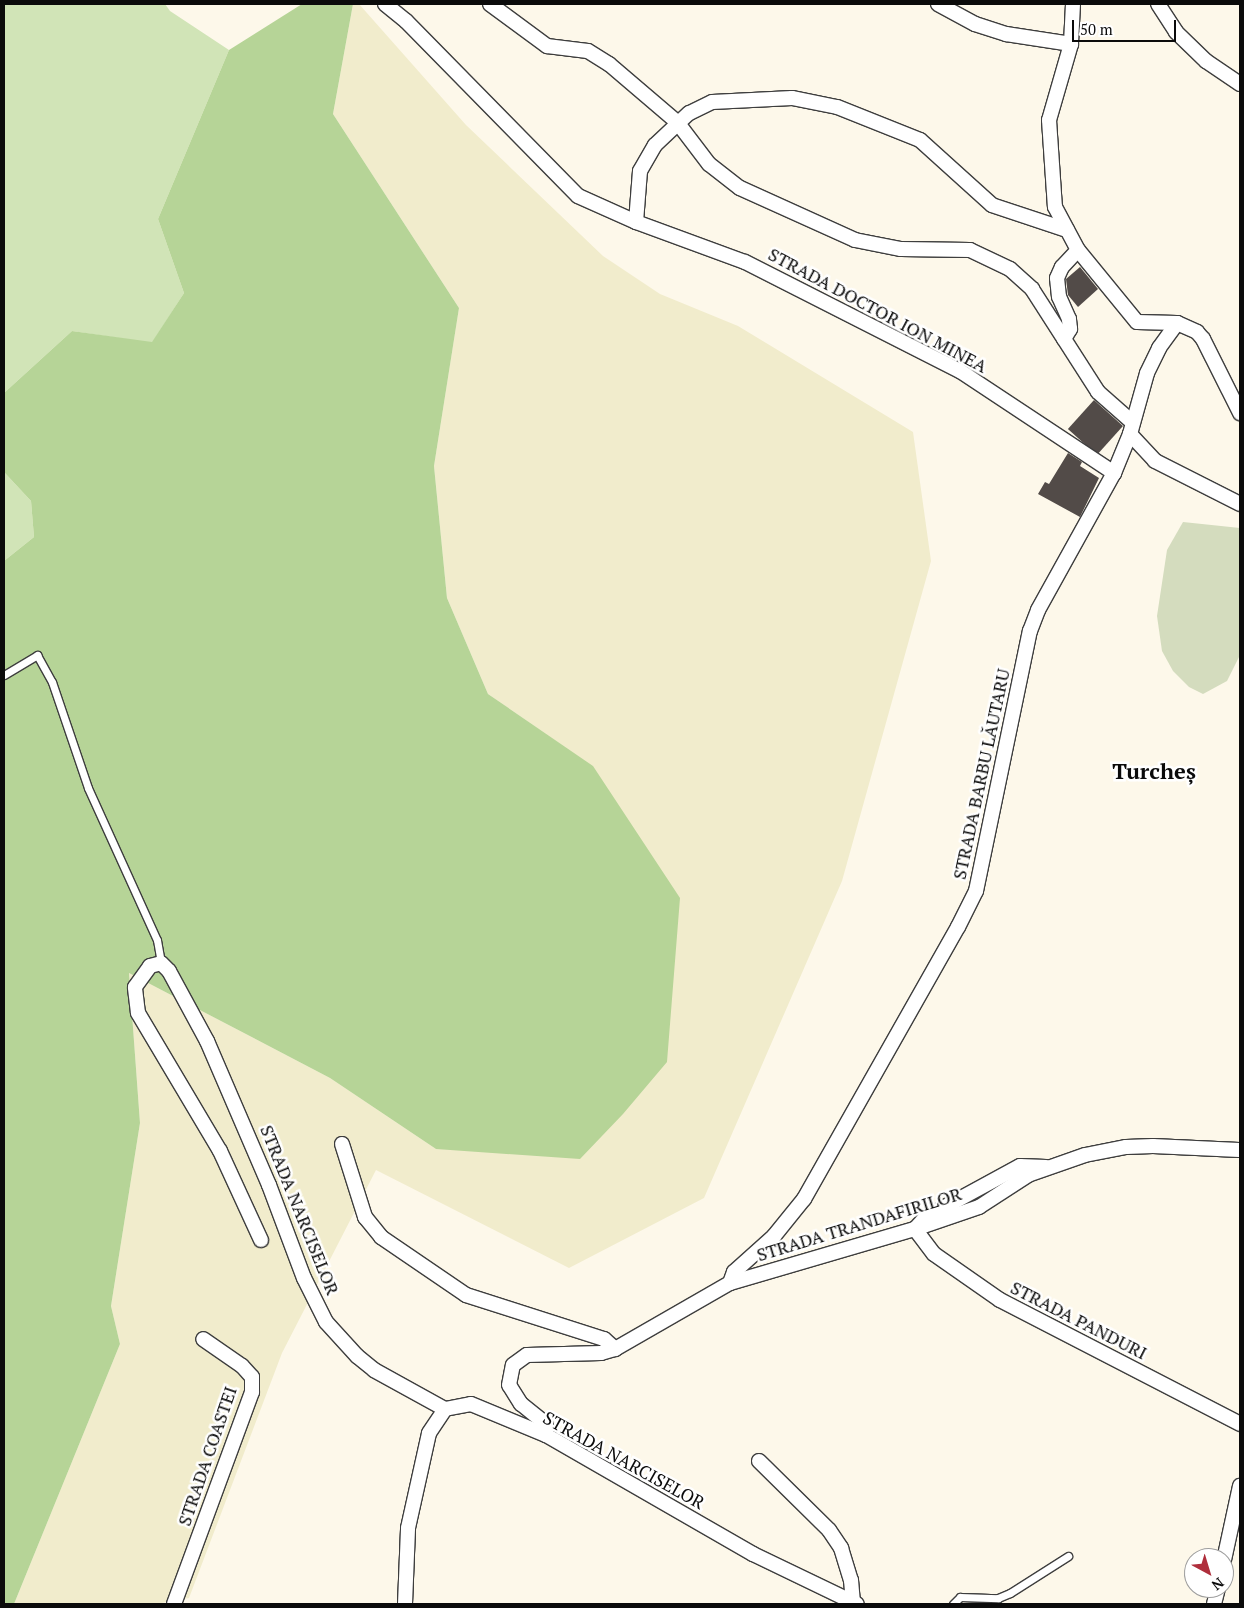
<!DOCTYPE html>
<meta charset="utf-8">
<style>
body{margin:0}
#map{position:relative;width:1244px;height:1608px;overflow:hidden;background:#fdf8ea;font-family:"PT Serif",serif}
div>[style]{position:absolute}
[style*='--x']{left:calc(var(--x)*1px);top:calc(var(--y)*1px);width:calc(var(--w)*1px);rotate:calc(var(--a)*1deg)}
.farmland>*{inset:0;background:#f1eccc}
.green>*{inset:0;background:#d1e4b7}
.forest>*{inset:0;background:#b6d497}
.cemetery>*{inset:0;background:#d4dcbe}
.building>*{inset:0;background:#524b48;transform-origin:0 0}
.roads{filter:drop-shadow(1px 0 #3e3e3e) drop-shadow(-1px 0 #3e3e3e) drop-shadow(0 1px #3e3e3e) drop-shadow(0 -1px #3e3e3e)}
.lane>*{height:7px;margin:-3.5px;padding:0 3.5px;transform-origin:3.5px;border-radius:3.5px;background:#fff}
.street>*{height:14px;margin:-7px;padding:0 7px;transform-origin:7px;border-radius:7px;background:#fff}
span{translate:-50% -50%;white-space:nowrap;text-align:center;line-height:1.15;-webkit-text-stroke:5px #fff;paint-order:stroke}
.street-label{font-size:18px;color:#0b0b0b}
.district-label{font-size:22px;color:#0b0b0b;font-weight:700}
.frame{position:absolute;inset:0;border:5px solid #0b0b0b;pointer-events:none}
.north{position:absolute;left:1184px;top:1548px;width:50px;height:50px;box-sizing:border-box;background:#fff;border:1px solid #9d9d9d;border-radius:50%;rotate:141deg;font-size:14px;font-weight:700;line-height:20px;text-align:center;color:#0b0b0b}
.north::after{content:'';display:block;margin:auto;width:18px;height:22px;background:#af2e3c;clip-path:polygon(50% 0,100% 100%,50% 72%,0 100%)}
.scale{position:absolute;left:1072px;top:20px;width:104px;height:22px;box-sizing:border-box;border:2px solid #0b0b0b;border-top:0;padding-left:6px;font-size:15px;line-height:18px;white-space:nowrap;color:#0b0b0b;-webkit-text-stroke:4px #fff;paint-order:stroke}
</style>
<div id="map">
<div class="farmland">
<div style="clip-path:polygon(353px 4px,359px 4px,466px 125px,603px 256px,660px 294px,738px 326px,913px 432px,931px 561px,842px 881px,704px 1198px,569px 1268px,376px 1170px,282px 1353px,189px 1598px,156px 1604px,14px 1604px,120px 1344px,111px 1306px,140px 1123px,129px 973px,330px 1078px,436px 1149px,592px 766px,488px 694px,447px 598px,434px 466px,459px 308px,333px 114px)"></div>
</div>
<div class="green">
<div style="clip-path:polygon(4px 4px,165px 4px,170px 11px,229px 50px,158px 219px,184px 293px,152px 343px,72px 331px,4px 393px)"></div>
<div style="clip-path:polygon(4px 472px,31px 501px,34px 537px,4px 561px)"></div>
</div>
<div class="forest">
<div style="clip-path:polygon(302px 4px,353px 4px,333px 114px,459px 308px,434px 466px,447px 598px,488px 694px,593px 766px,680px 898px,667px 1062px,623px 1114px,580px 1159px,436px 1149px,330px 1078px,129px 973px,140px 1123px,111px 1306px,120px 1344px,14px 1604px,4px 1604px,4px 561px,34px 537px,31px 501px,4px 472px,4px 393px,72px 331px,152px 342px,184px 293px,158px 219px,229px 50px)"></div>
</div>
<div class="cemetery">
<div style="clip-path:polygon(1183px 522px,1240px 528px,1240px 655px,1227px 681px,1203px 694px,1189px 687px,1173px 671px,1162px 651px,1157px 616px,1167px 550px)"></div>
</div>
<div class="building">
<div style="clip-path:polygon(1080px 267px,1098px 289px,1078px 307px,1068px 295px,1066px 279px)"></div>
<div style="left:1094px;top:400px;width:39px;height:39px;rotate:42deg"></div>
<div style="clip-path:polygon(1068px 453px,1082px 462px,1080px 466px,1099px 478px,1080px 517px,1038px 494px,1045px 482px,1049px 484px)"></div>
</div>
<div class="roads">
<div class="lane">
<div style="--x:4;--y:675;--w:39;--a:-31"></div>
<div style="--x:37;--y:655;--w:31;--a:61"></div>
<div style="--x:52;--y:682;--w:112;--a:71.2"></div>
<div style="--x:88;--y:788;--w:167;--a:65.6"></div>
<div style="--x:157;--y:940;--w:23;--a:80"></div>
<div style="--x:953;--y:1604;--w:10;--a:-45"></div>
<div style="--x:960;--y:1597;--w:38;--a:2"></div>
<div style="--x:998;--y:1598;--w:13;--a:-23"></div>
<div style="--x:1010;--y:1593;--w:69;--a:-32.5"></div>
</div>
<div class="street">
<div style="--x:385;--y:4;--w:27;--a:39"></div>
<div style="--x:406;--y:21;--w:245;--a:45.5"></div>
<div style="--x:578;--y:196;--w:64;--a:24.1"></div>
<div style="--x:490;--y:4;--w:71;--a:36.4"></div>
<div style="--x:547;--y:46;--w:41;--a:7"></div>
<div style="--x:588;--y:51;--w:25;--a:32"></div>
<div style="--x:609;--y:64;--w:89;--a:40.5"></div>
<div style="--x:677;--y:122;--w:53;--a:52.7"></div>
<div style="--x:709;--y:164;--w:39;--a:38"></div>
<div style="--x:740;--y:188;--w:126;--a:24.3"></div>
<div style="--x:855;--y:240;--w:47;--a:11.1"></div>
<div style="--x:901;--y:249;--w:69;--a:0.8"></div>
<div style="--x:970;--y:250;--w:44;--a:25.4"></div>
<div style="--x:1010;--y:269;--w:30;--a:42"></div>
<div style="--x:1032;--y:289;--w:122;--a:57.3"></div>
<div style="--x:1098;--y:392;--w:45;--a:41.4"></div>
<div style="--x:938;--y:4;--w:42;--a:28.4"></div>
<div style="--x:975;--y:24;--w:33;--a:18"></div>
<div style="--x:1006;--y:34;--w:66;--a:8.7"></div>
<div style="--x:1073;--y:4;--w:40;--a:92.9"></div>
<div style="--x:1071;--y:44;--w:79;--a:106.1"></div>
<div style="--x:1049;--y:120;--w:87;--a:86.1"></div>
<div style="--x:1055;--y:207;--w:49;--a:61.9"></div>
<div style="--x:1078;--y:250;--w:93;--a:50.7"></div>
<div style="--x:1137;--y:322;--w:40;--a:1.4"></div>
<div style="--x:1177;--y:323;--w:22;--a:24"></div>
<div style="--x:1197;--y:332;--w:9;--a:49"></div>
<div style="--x:1203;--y:339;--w:83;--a:63.4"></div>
<div style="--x:1158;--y:4;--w:33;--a:57"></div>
<div style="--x:1176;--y:32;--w:42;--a:44"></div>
<div style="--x:1206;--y:61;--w:41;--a:34.1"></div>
<div style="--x:1067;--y:230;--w:79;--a:-161.6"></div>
<div style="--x:992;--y:205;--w:97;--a:-137.9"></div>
<div style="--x:920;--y:140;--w:89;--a:-158.3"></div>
<div style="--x:837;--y:107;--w:46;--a:-168.7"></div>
<div style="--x:792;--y:98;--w:80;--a:177.1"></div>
<div style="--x:712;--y:102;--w:25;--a:154"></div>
<div style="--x:689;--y:113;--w:47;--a:136.7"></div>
<div style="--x:655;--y:145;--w:30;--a:120"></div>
<div style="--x:640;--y:171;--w:51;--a:94.5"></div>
<div style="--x:636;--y:222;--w:116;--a:20.2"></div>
<div style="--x:745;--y:262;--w:241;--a:26.9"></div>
<div style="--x:960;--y:371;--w:185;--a:33.5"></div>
<div style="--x:1064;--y:339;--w:12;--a:-59"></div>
<div style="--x:1070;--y:329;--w:10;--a:-96"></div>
<div style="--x:1069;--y:319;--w:24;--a:-114"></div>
<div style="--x:1059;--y:297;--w:19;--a:-96"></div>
<div style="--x:1057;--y:278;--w:12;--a:-66"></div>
<div style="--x:1062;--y:267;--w:23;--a:-47"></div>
<div style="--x:1130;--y:434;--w:37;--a:47"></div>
<div style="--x:1155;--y:461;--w:95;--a:26.8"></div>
<div style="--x:342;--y:1144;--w:77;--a:72.5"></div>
<div style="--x:365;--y:1217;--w:26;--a:51"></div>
<div style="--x:381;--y:1237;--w:103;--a:34.3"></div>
<div style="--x:466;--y:1295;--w:145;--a:17.7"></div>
<div style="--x:604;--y:1339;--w:15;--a:42"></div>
<div style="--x:1046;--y:1167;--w:26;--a:-178"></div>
<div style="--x:1020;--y:1166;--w:107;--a:151.5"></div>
<div style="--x:926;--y:1217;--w:16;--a:133"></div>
<div style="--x:915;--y:1229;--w:31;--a:53"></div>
<div style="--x:934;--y:1254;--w:80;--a:34.9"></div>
<div style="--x:1000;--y:1300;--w:270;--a:27.3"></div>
<div style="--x:261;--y:1240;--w:98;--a:-114.7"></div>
<div style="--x:220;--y:1151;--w:161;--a:-120.7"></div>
<div style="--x:138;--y:1013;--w:26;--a:-97"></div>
<div style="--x:135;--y:987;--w:26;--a:-54"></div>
<div style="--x:150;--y:966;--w:11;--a:-15"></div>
<div style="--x:161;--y:963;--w:11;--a:45"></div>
<div style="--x:169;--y:971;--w:80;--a:61.5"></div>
<div style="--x:207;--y:1041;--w:157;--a:66.7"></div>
<div style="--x:269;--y:1185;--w:99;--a:69.4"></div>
<div style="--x:304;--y:1278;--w:49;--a:63.4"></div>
<div style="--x:326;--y:1322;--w:46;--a:47.6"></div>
<div style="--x:357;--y:1356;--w:22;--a:39"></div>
<div style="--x:374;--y:1370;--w:81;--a:28.8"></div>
<div style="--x:445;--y:1409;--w:26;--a:-11"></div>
<div style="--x:471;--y:1404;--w:81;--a:22.5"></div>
<div style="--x:546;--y:1435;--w:239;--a:29.9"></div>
<div style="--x:753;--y:1554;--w:115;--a:25.7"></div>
<div style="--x:730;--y:1283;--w:12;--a:-70"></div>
<div style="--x:734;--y:1272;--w:54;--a:-42"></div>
<div style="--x:774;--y:1236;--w:48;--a:-51"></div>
<div style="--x:804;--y:1199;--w:313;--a:-60.5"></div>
<div style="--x:958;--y:927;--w:40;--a:-63.4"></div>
<div style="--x:976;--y:891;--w:266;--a:-78.3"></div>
<div style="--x:1030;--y:631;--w:22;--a:-69"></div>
<div style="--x:1038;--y:610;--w:157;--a:-61"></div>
<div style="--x:1114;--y:473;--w:42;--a:-67.7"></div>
<div style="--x:1130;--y:434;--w:63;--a:-74.4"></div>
<div style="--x:1147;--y:373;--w:28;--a:-64"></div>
<div style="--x:1159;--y:348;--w:31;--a:-54"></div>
<div style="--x:546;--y:1435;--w:11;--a:-90"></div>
<div style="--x:546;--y:1424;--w:32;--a:-141"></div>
<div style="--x:521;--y:1404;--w:22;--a:-122"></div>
<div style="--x:509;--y:1385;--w:20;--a:-79"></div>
<div style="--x:513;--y:1365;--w:17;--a:-36"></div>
<div style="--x:527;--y:1355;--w:74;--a:-1.5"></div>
<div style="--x:601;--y:1353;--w:15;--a:-16"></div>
<div style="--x:615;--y:1349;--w:133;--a:-29.9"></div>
<div style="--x:730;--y:1283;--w:193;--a:-16.3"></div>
<div style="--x:915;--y:1229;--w:68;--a:-19"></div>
<div style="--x:979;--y:1207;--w:59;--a:-33.1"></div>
<div style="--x:1028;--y:1175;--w:60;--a:-19.3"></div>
<div style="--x:1085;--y:1155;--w:42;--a:-11"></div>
<div style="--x:1126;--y:1147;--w:27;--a:-2"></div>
<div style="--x:1153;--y:1146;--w:86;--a:2.7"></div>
<div style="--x:759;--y:1461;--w:98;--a:44.6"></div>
<div style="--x:829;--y:1530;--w:22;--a:56"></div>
<div style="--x:841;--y:1548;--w:34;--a:73"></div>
<div style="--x:851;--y:1580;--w:23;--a:85"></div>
<div style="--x:1224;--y:1560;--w:76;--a:-77.8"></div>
<div style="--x:174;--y:1604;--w:226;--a:-69.8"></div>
<div style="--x:252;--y:1392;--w:15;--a:-90"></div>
<div style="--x:252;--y:1377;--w:15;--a:-132"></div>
<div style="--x:242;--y:1366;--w:47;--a:-145.3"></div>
<div style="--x:405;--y:1604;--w:76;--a:-87.7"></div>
<div style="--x:408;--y:1528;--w:97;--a:-77.5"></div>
<div style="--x:429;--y:1433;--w:29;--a:-56"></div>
<div style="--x:1214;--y:1604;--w:16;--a:-76"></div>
</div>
</div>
<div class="street-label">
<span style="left:878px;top:310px;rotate:28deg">STRADA DOCTOR ION MINEA</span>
<span style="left:981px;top:774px;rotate:-78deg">STRADA BARBU LĂUTARU</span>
<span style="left:300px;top:1210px;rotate:68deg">STRADA NARCISELOR</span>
<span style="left:859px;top:1224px;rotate:-17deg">STRADA TRANDAFIRILOR</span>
<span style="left:1079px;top:1320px;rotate:27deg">STRADA PANDURI</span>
<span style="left:207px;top:1456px;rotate:-71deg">STRADA COASTEI</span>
<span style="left:624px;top:1460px;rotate:29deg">STRADA NARCISELOR</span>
</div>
<div class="district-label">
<span style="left:1154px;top:771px">Turcheș</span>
</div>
<div class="frame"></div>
<div class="north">N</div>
<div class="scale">50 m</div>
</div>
